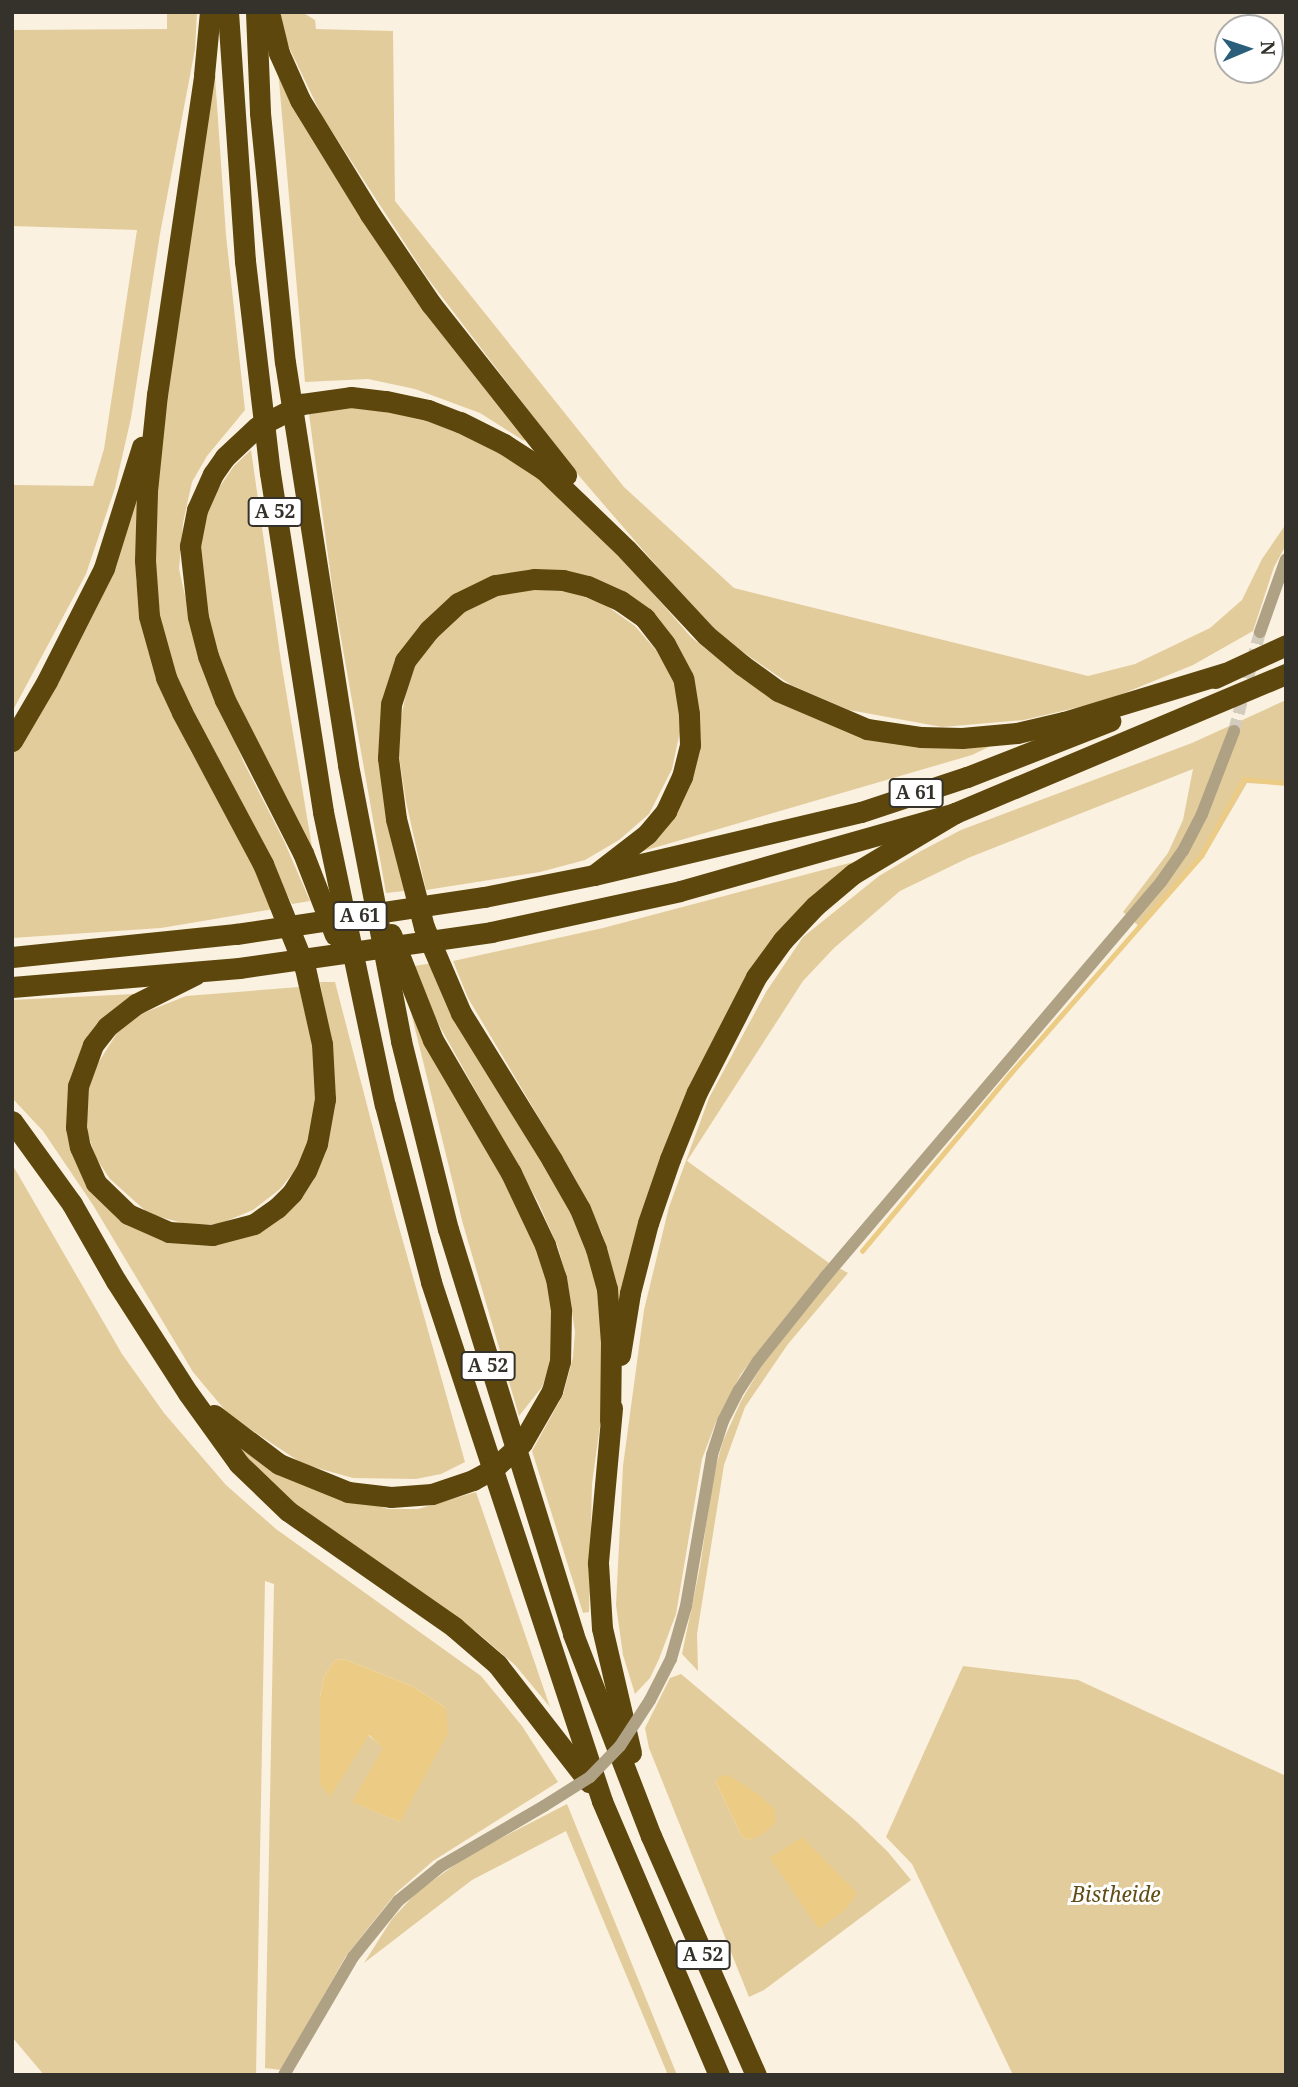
<!DOCTYPE html>
<style>
body{margin:0}
#map{position:relative;width:1298px;height:2087px;overflow:hidden;background:#faf1e0;font-family:"Noto Serif",serif}
div>[style]{position:absolute}
[style*='--x']{left:calc(var(--x)*1px);top:calc(var(--y)*1px);width:calc(var(--w)*1px);rotate:calc(var(--a)*1deg)}
.green>*{inset:0;background:#e3cc9b}
.water>*{inset:0;background:#eccb84}
.stream>*{height:4.5px;margin:-2.25px;padding:0 2.25px;transform-origin:2.25px;border-radius:2.25px;background:#eccb84}
.minor-tunnel>*{height:12px;margin-top:-6px;transform-origin:0;background:repeating-linear-gradient(90deg,#d3cbbc 0 12px,transparent 0 18px)}
.minor>*{height:12px;margin:-6px;padding:0 6px;transform-origin:6px;border-radius:6px;background:#afa184}
.motorway>*{height:21px;margin:-10.5px;padding:0 10.5px;transform-origin:10.5px;border-radius:10.5px;background:#5d470d}
.minor-bridge>*{height:12px;margin:-6px;padding:0 6px;transform-origin:6px;border-radius:6px;background:#afa184}
.motorway-bridge>*{height:21px;margin:-10.5px;padding:0 10.5px;transform-origin:10.5px;border-radius:10.5px;background:#5d470d}
span{translate:-50% -50%;white-space:nowrap;text-align:center;line-height:1.15;-webkit-text-stroke:6px #fff;paint-order:stroke}
.shield-label span{padding:2px 5px;background:#fff;border:2px solid;border-radius:5px;-webkit-text-stroke-width:0}
.shield-label{font-size:19px;color:#35322c;font-weight:700}
.park-label{font-size:21px;color:#634d17;font-style:italic}
.frame{position:absolute;inset:0;border:14px solid #35322c;pointer-events:none}
.north{position:absolute;left:1214px;top:14px;width:70px;height:70px;box-sizing:border-box;background:#fff;border:2px solid #aeadab;border-radius:50%;rotate:88deg;font-size:19px;font-weight:700;line-height:28px;text-align:center;color:#35322c}
.north::after{content:'';display:block;margin:auto;width:24px;height:32px;background:#2a5e7a;clip-path:polygon(50% 0,100% 100%,50% 72%,0 100%)}
</style>
<div id="map">
<div class="green">
<div style="clip-path:polygon(167px 12px,197px 12px,195px 49px,160px 234px,131px 418px,115px 488px,86px 574px,12px 712px,12px 485px,93px 486px,104px 449px,137px 230px,12px 226px,12px 30px,167px 29px)"></div>
<div style="clip-path:polygon(280px 12px,302px 12px,315px 20px,316px 29px,393px 31px,395px 201px,624px 487px,734px 588px,1088px 676px,1135px 664px,1210px 628px,1242px 600px,1262px 559px,1286px 524px,1286px 545px,1274px 567px,1253px 631px,1193px 665px,1105px 701px,1024px 720px,942px 727px,849px 710px,791px 685px,734px 646px,699px 615px,580px 477px,512px 389px,426px 276px,322px 116px,286px 41px)"></div>
<div style="clip-path:polygon(214px 62px,226px 235px,245px 410px,207px 456px,192px 482px,183px 523px,179px 569px,198px 653px,244px 763px,284px 841px,310px 901px,292px 904px,177px 683px,159px 628px,152px 504px)"></div>
<div style="clip-path:polygon(278px 69px,526px 438px,524px 441px,480px 413px,415px 389px,368px 379px,305px 382px)"></div>
<div style="clip-path:polygon(360px 406px,415px 414px,497px 445px,554px 486px,604px 537px,691px 637px,731px 669px,799px 711px,997px 743px,972px 755px,626px 856px,680px 794px,688px 674px,595px 580px,456px 597px,390px 691px,404px 891px,386px 893px,333px 593px,309px 414px)"></div>
<div style="clip-path:polygon(251px 450px,281px 661px,314px 859px,223px 671px,211px 630px,199px 567px,203px 526px,214px 495px,234px 466px)"></div>
<div style="clip-path:polygon(139px 486px,136px 580px,162px 687px,190px 750px,246px 847px,274px 909px,161px 928px,12px 938px,12px 754px)"></div>
<div style="clip-path:polygon(533px 589px,571px 592px,604px 604px,635px 626px,661px 656px,675px 686px,681px 727px,672px 769px,649px 814px,619px 840px,585px 860px,540px 872px,426px 890px,406px 802px,399px 756px,401px 718px,410px 674px,422px 652px,439px 631px,470px 606px,501px 593px)"></div>
<div style="clip-path:polygon(1286px 700px,1286px 785px,1247px 783px,1204px 857px,1141px 928px,1123px 912px,1168px 853px,1183px 820px,1193px 769px,968px 858px,900px 891px,834px 948px,803px 981px,687px 1161px,829px 1263px,741px 1374px,716px 1422px,702px 1459px,676px 1614px,659px 1659px,650px 1678px,635px 1694px,623px 1655px,616px 1605px,623px 1466px,644px 1310px,669px 1207px,709px 1098px,766px 992px,803px 937px,879px 876px,921px 851px,961px 830px,1192px 743px)"></div>
<div style="clip-path:polygon(861px 860px,767px 950px,621px 1305px,602px 1233px,576px 1180px,468px 998px,453px 961px,603px 928px)"></div>
<div style="clip-path:polygon(433px 963px,572px 1205px,599px 1293px,604px 1396px,592px 1484px,589px 1612px,583px 1613px,532px 1451px,563px 1395px,573px 1357px,575px 1332px,567px 1280px,558px 1247px,538px 1202px,434px 1016px,414px 966px)"></div>
<div style="clip-path:polygon(320px 982px,335px 982px,395px 1213px,465px 1462px,441px 1474px,416px 1479px,353px 1478px,303px 1464px,229px 1415px,193px 1372px,93px 1205px,43px 1131px,12px 1098px,12px 1000px,135px 994px,116px 1008px,72px 1111px,106px 1199px,216px 1238px,297px 1194px,332px 1046px)"></div>
<div style="clip-path:polygon(299px 987px,319px 1075px,308px 1149px,296px 1169px,280px 1189px,253px 1210px,219px 1224px,190px 1225px,149px 1214px,110px 1179px,96px 1158px,88px 1134px,85px 1100px,95px 1068px,117px 1033px,136px 1016px,186px 996px)"></div>
<div style="clip-path:polygon(406px 992px,489px 1144px,551px 1282px,553px 1355px,542px 1387px,519px 1416px,463px 1224px)"></div>
<div style="clip-path:polygon(evenodd,12px 1164px,122px 1354px,164px 1413px,226px 1485px,276px 1529px,481px 1676px,522px 1726px,558px 1782px,433px 1861px,396px 1893px,346px 1956px,281px 2070px,265px 2068px,274px 1584px,265px 1581px,256px 2075px,44px 2075px,12px 2037px,12px 1164px,344px 1659px,412px 1686px,446px 1708px,400px 1822px,353px 1802px,384px 1748px,368px 1735px,330px 1796px,320px 1697px,324px 1677px,335px 1660px,344px 1659px)"></div>
<div style="clip-path:polygon(837px 1267px,848px 1273px,788px 1344px,745px 1407px,724px 1465px,697px 1634px,698px 1671px,682px 1654px,700px 1567px,713px 1477px,723px 1441px,741px 1401px,764px 1362px)"></div>
<div style="clip-path:polygon(235px 1446px,289px 1476px,388px 1509px,418px 1509px,476px 1492px,550px 1707px,515px 1665px,478px 1633px,291px 1501px)"></div>
<div style="clip-path:polygon(963px 1666px,1078px 1680px,1286px 1776px,1286px 2075px,1013px 2075px,912px 1864px,886px 1837px)"></div>
<div style="clip-path:polygon(evenodd,681px 1674px,856px 1821px,888px 1852px,911px 1880px,764px 1990px,749px 1997px,649px 1748px,645px 1728px,670px 1678px,681px 1674px,716px 1782px,775px 1810px,774px 1824px,749px 1840px,742px 1837px,716px 1782px)"></div>
<div style="clip-path:polygon(567px 1804px,677px 2075px,668px 2075px,566px 1831px,472px 1880px,364px 1963px,392px 1919px,417px 1892px,470px 1854px)"></div>
</div>
<div class="water">
<div style="clip-path:polygon(344px 1659px,412px 1686px,446px 1708px,448px 1733px,400px 1822px,352px 1802px,383px 1748px,369px 1735px,330px 1797px,320px 1784px,320px 1697px,324px 1677px,335px 1660px)"></div>
<div style="clip-path:polygon(728px 1775px,758px 1794px,775px 1810px,775px 1824px,761px 1835px,749px 1840px,742px 1837px,716px 1782px,720px 1776px)"></div>
<div style="clip-path:polygon(802px 1837px,857px 1893px,846px 1909px,819px 1929px,770px 1858px)"></div>
</div>
<div class="stream">
<div style="--x:862;--y:1251;--w:231;--a:-50.1"></div>
<div style="--x:1010;--y:1074;--w:290;--a:-48.8"></div>
<div style="--x:1201;--y:856;--w:88;--a:-60.8"></div>
<div style="--x:1244;--y:779;--w:42;--a:5.4"></div>
</div>
<div class="minor-tunnel">
<div style="--x:1234;--y:731;--w:102;--a:-75.3"></div>
</div>
<div class="minor">
<div style="--x:1260;--y:632;--w:77;--a:-70.4"></div>
<div style="--x:650;--y:1700;--w:46;--a:-62.9"></div>
<div style="--x:671;--y:1659;--w:55;--a:-74.2"></div>
<div style="--x:686;--y:1606;--w:153;--a:-80.2"></div>
<div style="--x:712;--y:1455;--w:36;--a:-72"></div>
<div style="--x:723;--y:1421;--w:35;--a:-63"></div>
<div style="--x:739;--y:1390;--w:35;--a:-57"></div>
<div style="--x:758;--y:1361;--w:107;--a:-51.4"></div>
<div style="--x:825;--y:1277;--w:519;--a:-49.61"></div>
<div style="--x:1161;--y:882;--w:38;--a:-55"></div>
<div style="--x:1183;--y:851;--w:42;--a:-62.8"></div>
<div style="--x:1202;--y:814;--w:89;--a:-68.9"></div>
<div style="--x:284;--y:2075;--w:137;--a:-59.7"></div>
<div style="--x:353;--y:1957;--w:72;--a:-51.2"></div>
<div style="--x:398;--y:1901;--w:55;--a:-39.1"></div>
<div style="--x:441;--y:1866;--w:119;--a:-30.2"></div>
</div>
<div class="motorway">
<div style="--x:228;--y:12;--w:250;--a:86.1"></div>
<div style="--x:245;--y:261;--w:213;--a:83.3"></div>
<div style="--x:270;--y:473;--w:343;--a:81.1"></div>
<div style="--x:323;--y:812;--w:299;--a:78.1"></div>
<div style="--x:385;--y:1105;--w:183;--a:75.4"></div>
<div style="--x:431;--y:1282;--w:546;--a:71.76"></div>
<div style="--x:602;--y:1801;--w:298;--a:66.9"></div>
<div style="--x:256;--y:12;--w:101;--a:87.7"></div>
<div style="--x:260;--y:113;--w:250;--a:84.3"></div>
<div style="--x:285;--y:362;--w:408;--a:81.1"></div>
<div style="--x:348;--y:765;--w:281;--a:79.1"></div>
<div style="--x:401;--y:1041;--w:194;--a:76"></div>
<div style="--x:448;--y:1229;--w:424;--a:72.8"></div>
<div style="--x:573;--y:1634;--w:217;--a:68.9"></div>
<div style="--x:651;--y:1836;--w:261;--a:66.3"></div>
<div style="--x:269;--y:12;--w:42;--a:76.3"></div>
<div style="--x:279;--y:53;--w:51;--a:65.9"></div>
<div style="--x:300;--y:100;--w:134;--a:58.4"></div>
<div style="--x:370;--y:214;--w:109;--a:55.9"></div>
<div style="--x:431;--y:304;--w:218;--a:51.7"></div>
<div style="--x:386;--y:401;--w:43;--a:12.1"></div>
<div style="--x:428;--y:410;--w:34;--a:21"></div>
<div style="--x:460;--y:422;--w:49;--a:26.6"></div>
<div style="--x:504;--y:444;--w:48;--a:33"></div>
<div style="--x:544;--y:470;--w:115;--a:43.9"></div>
<div style="--x:627;--y:550;--w:116;--a:47.1"></div>
<div style="--x:706;--y:635;--w:47;--a:39.8"></div>
<div style="--x:742;--y:665;--w:44;--a:35.8"></div>
<div style="--x:778;--y:691;--w:97;--a:23.1"></div>
<div style="--x:867;--y:729;--w:55;--a:8.4"></div>
<div style="--x:921;--y:737;--w:41;--a:1.4"></div>
<div style="--x:962;--y:738;--w:55;--a:-5.2"></div>
<div style="--x:1017;--y:733;--w:48;--a:-13.2"></div>
<div style="--x:1064;--y:722;--w:168;--a:-16.9"></div>
<div style="--x:225;--y:457;--w:21;--a:125"></div>
<div style="--x:213;--y:474;--w:39;--a:114"></div>
<div style="--x:197;--y:510;--w:37;--a:101"></div>
<div style="--x:190;--y:546;--w:71;--a:83.6"></div>
<div style="--x:198;--y:617;--w:40;--a:75.6"></div>
<div style="--x:208;--y:656;--w:47;--a:68.9"></div>
<div style="--x:225;--y:700;--w:172;--a:63"></div>
<div style="--x:303;--y:853;--w:88;--a:68.7"></div>
<div style="--x:1215;--y:678;--w:78;--a:-24.9"></div>
<div style="--x:12;--y:741;--w:69;--a:-59.7"></div>
<div style="--x:47;--y:681;--w:127;--a:-63.2"></div>
<div style="--x:104;--y:568;--w:127;--a:-72.6"></div>
<div style="--x:594;--y:875;--w:67;--a:-37.7"></div>
<div style="--x:647;--y:834;--w:30;--a:-50"></div>
<div style="--x:666;--y:811;--w:38;--a:-65"></div>
<div style="--x:682;--y:777;--w:33;--a:-76"></div>
<div style="--x:690;--y:745;--w:31;--a:-92"></div>
<div style="--x:689;--y:714;--w:36;--a:-99"></div>
<div style="--x:683;--y:678;--w:38;--a:-118"></div>
<div style="--x:665;--y:644;--w:33;--a:-128"></div>
<div style="--x:645;--y:618;--w:29;--a:-145"></div>
<div style="--x:621;--y:601;--w:37;--a:-156"></div>
<div style="--x:587;--y:586;--w:25;--a:-166"></div>
<div style="--x:563;--y:580;--w:29;--a:-178"></div>
<div style="--x:534;--y:579;--w:39;--a:171"></div>
<div style="--x:495;--y:585;--w:41;--a:154.1"></div>
<div style="--x:458;--y:603;--w:40;--a:137"></div>
<div style="--x:429;--y:630;--w:39;--a:128"></div>
<div style="--x:405;--y:661;--w:45;--a:108"></div>
<div style="--x:391;--y:704;--w:54;--a:93.2"></div>
<div style="--x:388;--y:758;--w:62;--a:82.5"></div>
<div style="--x:396;--y:819;--w:112;--a:75.5"></div>
<div style="--x:424;--y:927;--w:94;--a:66.7"></div>
<div style="--x:461;--y:1013;--w:173;--a:58.2"></div>
<div style="--x:552;--y:1160;--w:56;--a:60.3"></div>
<div style="--x:580;--y:1209;--w:43;--a:68.2"></div>
<div style="--x:596;--y:1249;--w:41;--a:74.6"></div>
<div style="--x:607;--y:1289;--w:53;--a:85.7"></div>
<div style="--x:611;--y:1342;--w:79;--a:90.7"></div>
<div style="--x:484;--y:897;--w:112;--a:-11.3"></div>
<div style="--x:594;--y:875;--w:274;--a:-13.3"></div>
<div style="--x:861;--y:812;--w:112;--a:-18.3"></div>
<div style="--x:967;--y:777;--w:154;--a:-21.4"></div>
<div style="--x:491;--y:932;--w:193;--a:-12.2"></div>
<div style="--x:680;--y:891;--w:286;--a:-15.8"></div>
<div style="--x:955;--y:813;--w:359;--a:-22.8"></div>
<div style="--x:391;--y:934;--w:114;--a:68.4"></div>
<div style="--x:433;--y:1040;--w:154;--a:59.6"></div>
<div style="--x:511;--y:1173;--w:80;--a:64.7"></div>
<div style="--x:545;--y:1245;--w:35;--a:72"></div>
<div style="--x:556;--y:1278;--w:33;--a:81"></div>
<div style="--x:561;--y:1311;--w:50;--a:91.1"></div>
<div style="--x:560;--y:1361;--w:31;--a:105"></div>
<div style="--x:12;--y:957;--w:225;--a:-5.9"></div>
<div style="--x:196;--y:974;--w:67;--a:153.4"></div>
<div style="--x:136;--y:1004;--w:37;--a:142"></div>
<div style="--x:107;--y:1027;--w:23;--a:128"></div>
<div style="--x:93;--y:1045;--w:44;--a:110.1"></div>
<div style="--x:78;--y:1086;--w:41;--a:92.8"></div>
<div style="--x:76;--y:1127;--w:20;--a:79"></div>
<div style="--x:80;--y:1147;--w:39;--a:66"></div>
<div style="--x:96;--y:1183;--w:45;--a:44.1"></div>
<div style="--x:128;--y:1214;--w:45;--a:23.7"></div>
<div style="--x:169;--y:1232;--w:43;--a:4"></div>
<div style="--x:212;--y:1235;--w:43;--a:-14.7"></div>
<div style="--x:254;--y:1224;--w:28;--a:-35"></div>
<div style="--x:277;--y:1208;--w:21;--a:-45"></div>
<div style="--x:292;--y:1193;--w:26;--a:-58"></div>
<div style="--x:306;--y:1171;--w:29;--a:-68"></div>
<div style="--x:317;--y:1144;--w:46;--a:-79.9"></div>
<div style="--x:325;--y:1099;--w:55;--a:-93.1"></div>
<div style="--x:322;--y:1044;--w:78;--a:-102.6"></div>
<div style="--x:305;--y:968;--w:112;--a:-112"></div>
<div style="--x:263;--y:864;--w:172;--a:-118.1"></div>
<div style="--x:182;--y:712;--w:38;--a:-115"></div>
<div style="--x:166;--y:677;--w:63;--a:-105.6"></div>
<div style="--x:149;--y:616;--w:56;--a:-94.1"></div>
<div style="--x:145;--y:560;--w:69;--a:-88.3"></div>
<div style="--x:147;--y:491;--w:97;--a:-84.1"></div>
<div style="--x:157;--y:395;--w:323;--a:-81.6"></div>
<div style="--x:204;--y:75;--w:63;--a:-84.6"></div>
<div style="--x:12;--y:987;--w:228;--a:-4.8"></div>
<div style="--x:12;--y:1121;--w:102;--a:54.1"></div>
<div style="--x:72;--y:1204;--w:89;--a:60.3"></div>
<div style="--x:116;--y:1281;--w:133;--a:57.3"></div>
<div style="--x:188;--y:1393;--w:87;--a:54.3"></div>
<div style="--x:239;--y:1464;--w:68;--a:43.8"></div>
<div style="--x:288;--y:1511;--w:203;--a:34.9"></div>
<div style="--x:454;--y:1627;--w:57;--a:40.7"></div>
<div style="--x:497;--y:1664;--w:150;--a:52.1"></div>
<div style="--x:620;--y:1355;--w:63;--a:-80.8"></div>
<div style="--x:630;--y:1293;--w:72;--a:-75.6"></div>
<div style="--x:648;--y:1223;--w:68;--a:-71"></div>
<div style="--x:670;--y:1159;--w:72;--a:-68.1"></div>
<div style="--x:697;--y:1092;--w:129;--a:-62.8"></div>
<div style="--x:756;--y:977;--w:46;--a:-53.9"></div>
<div style="--x:783;--y:940;--w:47;--a:-46.7"></div>
<div style="--x:815;--y:906;--w:50;--a:-40.1"></div>
<div style="--x:853;--y:874;--w:119;--a:-30.9"></div>
<div style="--x:612;--y:1408;--w:156;--a:95.2"></div>
<div style="--x:598;--y:1563;--w:65;--a:86.5"></div>
<div style="--x:602;--y:1628;--w:128;--a:76.9"></div>
<div style="--x:214;--y:1415;--w:81;--a:37"></div>
<div style="--x:279;--y:1464;--w:74;--a:22.1"></div>
<div style="--x:348;--y:1492;--w:43;--a:6.6"></div>
</div>
<div class="minor-bridge">
<div style="--x:544;--y:1806;--w:54;--a:-32.2"></div>
<div style="--x:590;--y:1777;--w:43;--a:-45.9"></div>
<div style="--x:620;--y:1746;--w:55;--a:-56.9"></div>
</div>
<div class="motorway-bridge">
<div style="--x:225;--y:457;--w:44;--a:-43.2"></div>
<div style="--x:257;--y:427;--w:51;--a:-27.1"></div>
<div style="--x:302;--y:404;--w:49;--a:-8.1"></div>
<div style="--x:351;--y:397;--w:35;--a:7"></div>
<div style="--x:236;--y:934;--w:251;--a:-8.5"></div>
<div style="--x:239;--y:968;--w:255;--a:-8.1"></div>
<div style="--x:391;--y:1497;--w:41;--a:-4.2"></div>
<div style="--x:432;--y:1494;--w:43;--a:-18.9"></div>
<div style="--x:473;--y:1480;--w:23;--a:-29"></div>
<div style="--x:493;--y:1469;--w:39;--a:-42"></div>
<div style="--x:522;--y:1443;--w:60;--a:-60"></div>
</div>
<div class="shield-label">
<span style="left:275px;top:512px">A 52</span>
<span style="left:916px;top:793px">A 61</span>
<span style="left:360px;top:916px">A 61</span>
<span style="left:488px;top:1366px">A 52</span>
<span style="left:703px;top:1955px">A 52</span>
</div>
<div class="park-label">
<span style="left:1116px;top:1894px">Bistheide</span>
</div>
<div class="frame"></div>
<div class="north">N</div>
</div>
